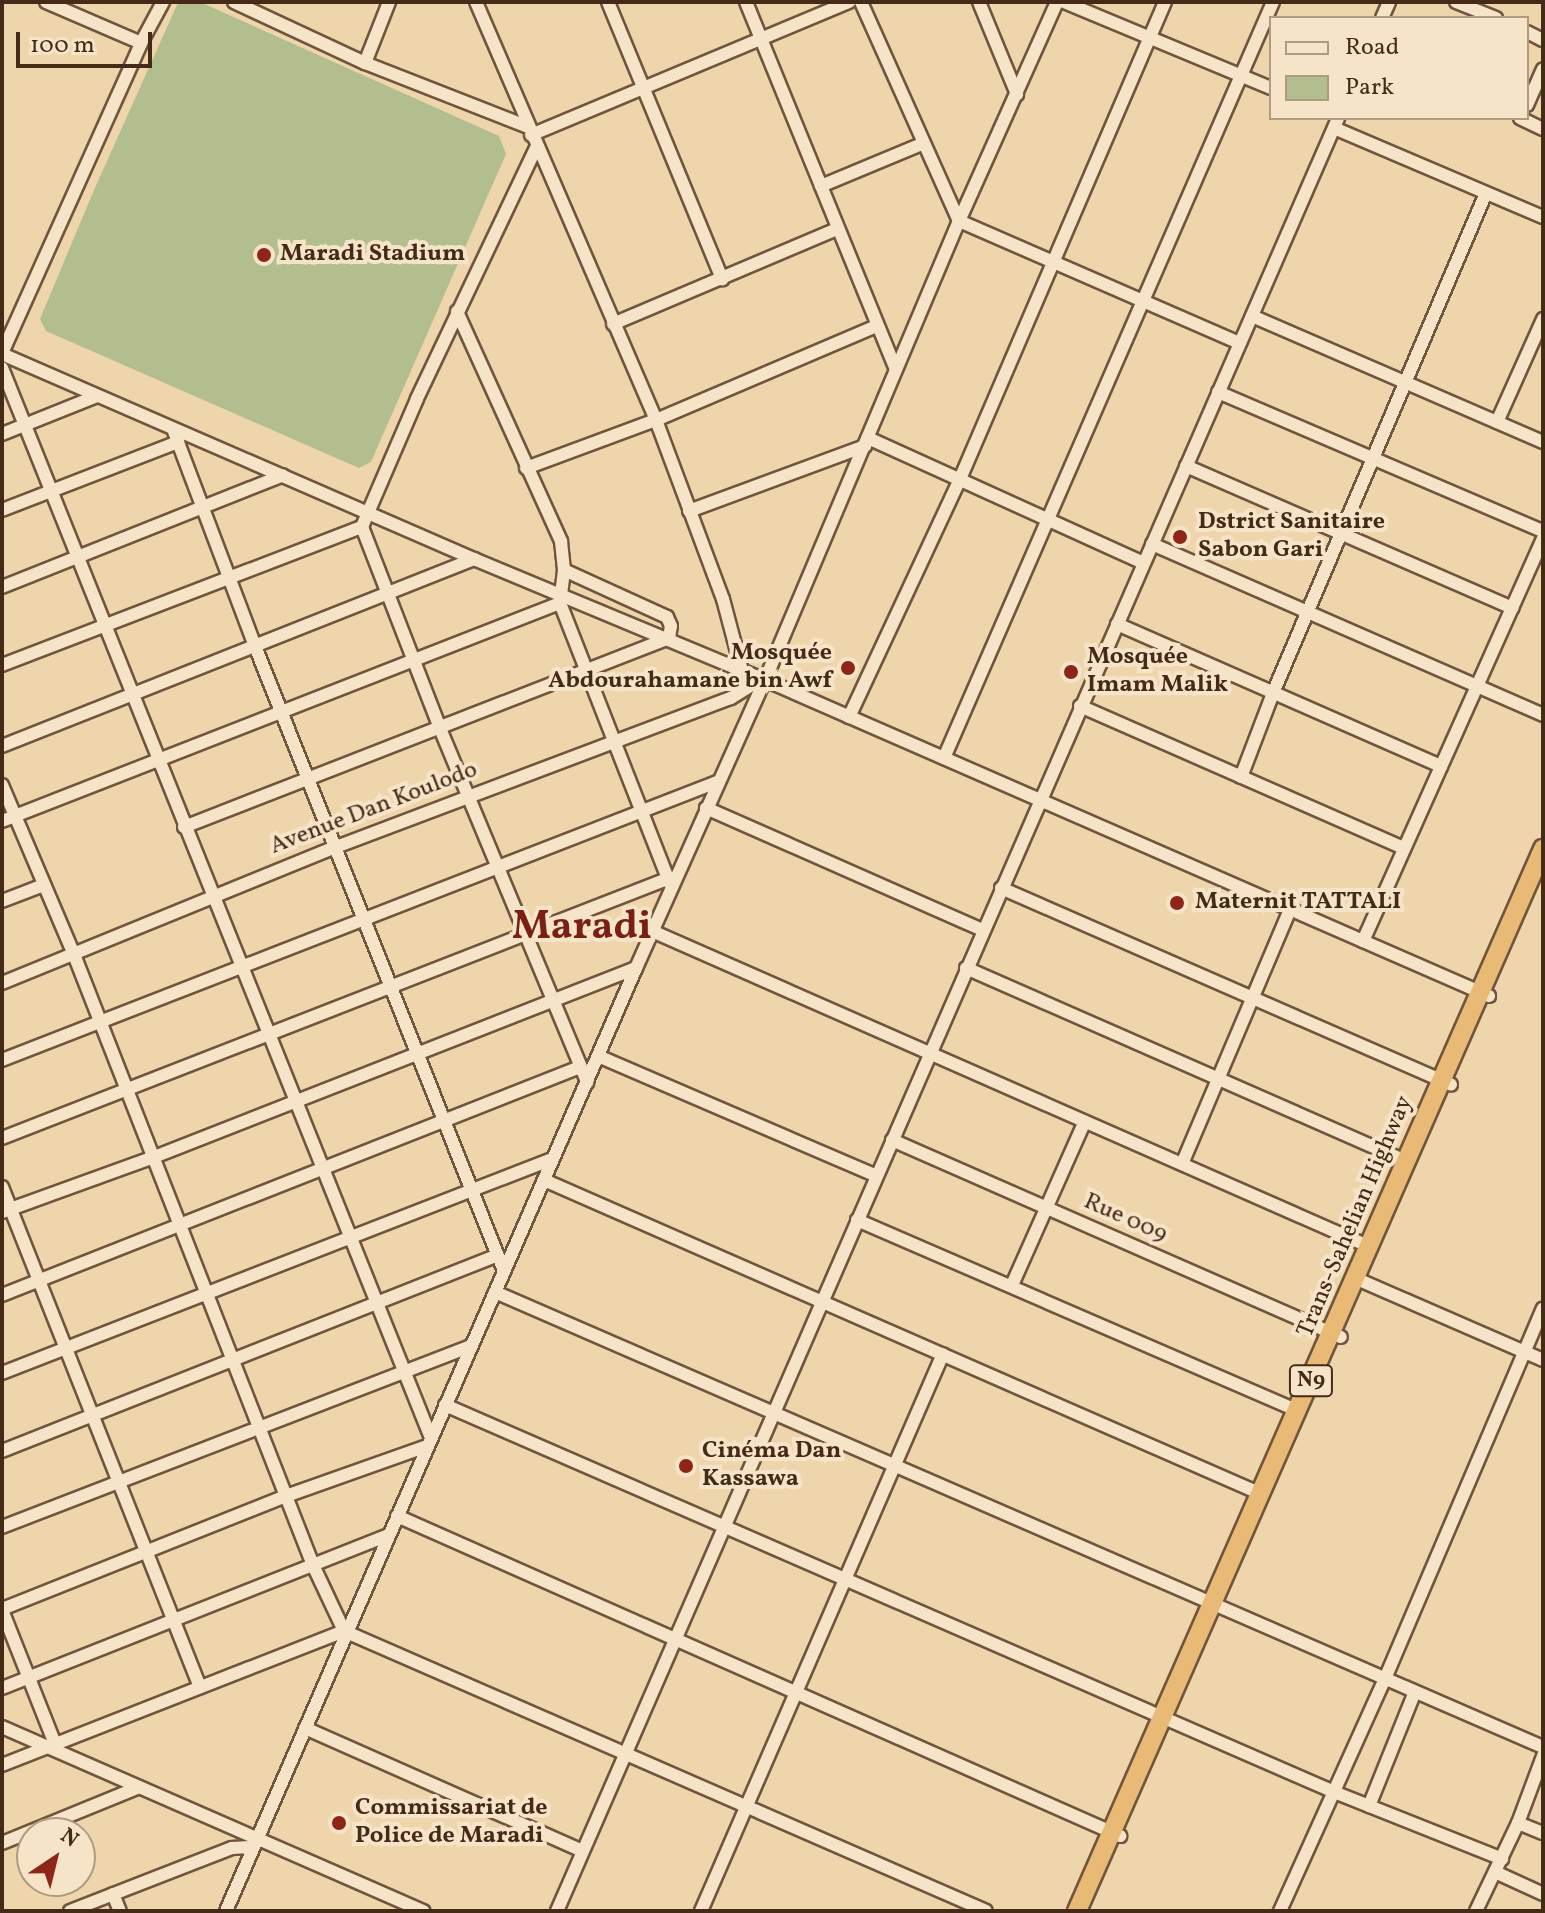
<!DOCTYPE html>
<meta charset="utf-8">
<style>
body{margin:0}
#map{position:relative;width:1545px;height:1913px;overflow:hidden;background:#efd5ab;font-family:Vollkorn,serif}
div>[style]{position:absolute}
[style*='--x']{left:calc(var(--x)*1px);top:calc(var(--y)*1px);width:calc(var(--w)*1px);rotate:calc(var(--a)*1deg)}
.green>*{inset:0;background:#b2be8e}
.roads{filter:drop-shadow(2px 0 #70553d) drop-shadow(-2px 0 #70553d) drop-shadow(0 2px #70553d) drop-shadow(0 -2px #70553d)}
.minor>*{height:12px;margin:-6px;padding:0 6px;transform-origin:6px;border-radius:6px;background:#f5e4c8}
.highway>*{height:18px;margin:-9px;padding:0 9px;transform-origin:9px;border-radius:9px;background:#e8ba76}
.dots>*{width:22px;height:22px;translate:-50% -50%;box-sizing:border-box;border:4px solid #f5e4c8;border-radius:50%}
span{translate:-50% -50%;white-space:nowrap;text-align:center;line-height:1.15;-webkit-text-stroke:8px #f5e4c8;paint-order:stroke}
.shield-label span{padding:2px 6px;background:#f5e4c8;border:2px solid;border-radius:6px;-webkit-text-stroke-width:0}
.shield-label{font-size:22px;color:#452a18;font-weight:700}
.poi-label{font-size:24px;color:#452a18;font-weight:700}
.left{translate:0 -50%;text-align:left}
.right{translate:-100% -50%;text-align:right}
.street-label{font-size:24px;color:#452a18}
.town-label{font-size:40px;color:#7a1f14;font-weight:700}
.frame{position:absolute;inset:0;border:4px solid #452a18;pointer-events:none}
.legend{position:absolute;left:1269px;top:16px;width:260px;height:104px;box-sizing:border-box;background:#f5e4c8;border:2px solid #af9a82;margin:0;padding:10px 14px;list-style:none;font-size:24px;color:#452a18}
.legend li{display:flex;align-items:center;gap:16px;height:40px}
.legend b{width:40px;border:2px solid #af9a82}
.north{position:absolute;left:16px;top:1817px;width:80px;height:80px;box-sizing:border-box;background:#f5e4c8;border:2px solid #af9a82;border-radius:50%;rotate:35deg;font-size:22px;font-weight:700;line-height:32px;text-align:center;color:#452a18}
.north::after{content:'';display:block;margin:auto;width:28px;height:36px;background:#8f2418;clip-path:polygon(50% 0,100% 100%,50% 72%,0 100%)}
.scale{position:absolute;left:16px;top:32px;width:136px;height:36px;box-sizing:border-box;border:4px solid #452a18;border-top:0;padding-left:10px;font-size:24px;line-height:28px;white-space:nowrap;color:#452a18;-webkit-text-stroke:6px #f5e4c8;paint-order:stroke}
</style>
<div id="map">
<div class="green">
<div style="clip-path:polygon(181px 2px,200px 2px,499px 136px,506px 154px,371px 462px,359px 468px,46px 331px,40px 319px,94px 190px,177px 5px)"></div>
</div>
<div class="roads">
<div class="minor">
<div style="--x:46;--y:2;--w:103;--a:23.3"></div>
<div style="--x:234;--y:2;--w:145;--a:25"></div>
<div style="--x:365;--y:63;--w:175;--a:21.4"></div>
<div style="--x:476;--y:2;--w:455;--a:66.7"></div>
<div style="--x:656;--y:420;--w:191;--a:69.5"></div>
<div style="--x:723;--y:599;--w:74;--a:75.2"></div>
<div style="--x:608;--y:2;--w:300;--a:67.6"></div>
<div style="--x:746;--y:2;--w:396;--a:67.8"></div>
<div style="--x:861;--y:2;--w:240;--a:65.9"></div>
<div style="--x:959;--y:221;--w:306;--a:23.5"></div>
<div style="--x:979;--y:2;--w:100;--a:67.6"></div>
<div style="--x:1064;--y:2;--w:224;--a:22.6"></div>
<div style="--x:1456;--y:2;--w:43;--a:21.8"></div>
<div style="--x:1382;--y:18;--w:17;--a:-66"></div>
<div style="--x:1527;--y:32;--w:18;--a:27"></div>
<div style="--x:365;--y:63;--w:66;--a:-68.5"></div>
<div style="--x:1527;--y:105;--w:39;--a:-66"></div>
<div style="--x:1520;--y:118;--w:25;--a:26"></div>
<div style="--x:1334;--y:128;--w:227;--a:23.1"></div>
<div style="--x:531;--y:135;--w:345;--a:-22.7"></div>
<div style="--x:536;--y:148;--w:278;--a:115.4"></div>
<div style="--x:417;--y:399;--w:139;--a:113.3"></div>
<div style="--x:362;--y:527;--w:213;--a:68.8"></div>
<div style="--x:439;--y:726;--w:386;--a:67.4"></div>
<div style="--x:821;--y:186;--w:109;--a:-22.6"></div>
<div style="--x:1252;--y:316;--w:317;--a:23.4"></div>
<div style="--x:613;--y:324;--w:243;--a:-23"></div>
<div style="--x:2;--y:353;--w:340;--a:-65.8"></div>
<div style="--x:141;--y:43;--w:47;--a:-61.8"></div>
<div style="--x:2;--y:354;--w:515;--a:23.48"></div>
<div style="--x:474;--y:559;--w:315;--a:22.6"></div>
<div style="--x:765;--y:680;--w:790;--a:23.58"></div>
<div style="--x:2;--y:368;--w:1153;--a:68.15"></div>
<div style="--x:1218;--y:392;--w:353;--a:23.2"></div>
<div style="--x:1497;--y:422;--w:113;--a:-65.9"></div>
<div style="--x:173;--y:429;--w:232;--a:69.3"></div>
<div style="--x:255;--y:646;--w:673;--a:68.28"></div>
<div style="--x:2;--y:434;--w:102;--a:-21.8"></div>
<div style="--x:868;--y:438;--w:302;--a:24.4"></div>
<div style="--x:1186;--y:466;--w:356;--a:23.5"></div>
<div style="--x:526;--y:468;--w:139;--a:-20.3"></div>
<div style="--x:656;--y:420;--w:239;--a:-23.1"></div>
<div style="--x:2;--y:510;--w:189;--a:-21.1"></div>
<div style="--x:689;--y:511;--w:188;--a:-20.3"></div>
<div style="--x:1152;--y:544;--w:427;--a:23.6"></div>
<div style="--x:2;--y:587;--w:302;--a:-21.7"></div>
<div style="--x:560;--y:603;--w:301;--a:68.6"></div>
<div style="--x:1117;--y:624;--w:354;--a:23.7"></div>
<div style="--x:2;--y:665;--w:386;--a:-21"></div>
<div style="--x:1080;--y:706;--w:354;--a:23.7"></div>
<div style="--x:849;--y:717;--w:263;--a:-65"></div>
<div style="--x:960;--y:479;--w:519;--a:-66.74"></div>
<div style="--x:2;--y:746;--w:508;--a:-21.61"></div>
<div style="--x:944;--y:758;--w:824;--a:-66.48"></div>
<div style="--x:1241;--y:777;--w:90;--a:-69.1"></div>
<div style="--x:1273;--y:693;--w:543;--a:-66.93"></div>
<div style="--x:2;--y:785;--w:181;--a:67"></div>
<div style="--x:73;--y:952;--w:658;--a:68.62"></div>
<div style="--x:313;--y:1565;--w:73;--a:64.8"></div>
<div style="--x:706;--y:808;--w:302;--a:23.8"></div>
<div style="--x:2;--y:821;--w:599;--a:-21.34"></div>
<div style="--x:560;--y:603;--w:33;--a:-83"></div>
<div style="--x:564;--y:570;--w:29;--a:-96"></div>
<div style="--x:561;--y:541;--w:252;--a:-114.4"></div>
<div style="--x:184;--y:827;--w:521;--a:-21.29"></div>
<div style="--x:669;--y:638;--w:12;--a:-81"></div>
<div style="--x:671;--y:626;--w:10;--a:-114"></div>
<div style="--x:667;--y:617;--w:113;--a:-155.5"></div>
<div style="--x:1001;--y:888;--w:491;--a:23.6"></div>
<div style="--x:2;--y:901;--w:45;--a:-20.9"></div>
<div style="--x:652;--y:931;--w:784;--a:23.75"></div>
<div style="--x:1363;--y:941;--w:441;--a:-65.9"></div>
<div style="--x:966;--y:968;--w:482;--a:23.7"></div>
<div style="--x:2;--y:983;--w:361;--a:-22.2"></div>
<div style="--x:336;--y:847;--w:422;--a:-20.7"></div>
<div style="--x:731;--y:698;--w:36;--a:-32"></div>
<div style="--x:598;--y:1056;--w:303;--a:23.3"></div>
<div style="--x:2;--y:1060;--w:767;--a:-21.25"></div>
<div style="--x:2;--y:1138;--w:714;--a:-21.28"></div>
<div style="--x:892;--y:1140;--w:490;--a:23.7"></div>
<div style="--x:1182;--y:1164;--w:276;--a:-67"></div>
<div style="--x:544;--y:1180;--w:783;--a:23.65"></div>
<div style="--x:2;--y:1187;--w:538;--a:68.4"></div>
<div style="--x:2;--y:1212;--w:162;--a:-19.9"></div>
<div style="--x:154;--y:1157;--w:518;--a:-21.41"></div>
<div style="--x:857;--y:1220;--w:481;--a:23.4"></div>
<div style="--x:1357;--y:1279;--w:203;--a:23.5"></div>
<div style="--x:1012;--y:1285;--w:177;--a:-66"></div>
<div style="--x:495;--y:1292;--w:1143;--a:23.47"></div>
<div style="--x:2;--y:1295;--w:621;--a:-21.53"></div>
<div style="--x:2;--y:1373;--w:590;--a:-21.26"></div>
<div style="--x:445;--y:1405;--w:970;--a:23.52"></div>
<div style="--x:1334;--y:1792;--w:181;--a:21.7"></div>
<div style="--x:2;--y:1451;--w:533;--a:-21.56"></div>
<div style="--x:397;--y:1516;--w:791;--a:23.87"></div>
<div style="--x:2;--y:1527;--w:503;--a:-21.1"></div>
<div style="--x:2;--y:1609;--w:306;--a:-21.7"></div>
<div style="--x:286;--y:1496;--w:150;--a:-19.5"></div>
<div style="--x:2;--y:1610;--w:144;--a:68.4"></div>
<div style="--x:2;--y:1688;--w:415;--a:-21.6"></div>
<div style="--x:2;--y:1727;--w:460;--a:23.6"></div>
<div style="--x:305;--y:1728;--w:303;--a:23.9"></div>
<div style="--x:2;--y:1765;--w:367;--a:-21.4"></div>
<div style="--x:344;--y:1631;--w:700;--a:23.56"></div>
<div style="--x:1369;--y:1806;--w:121;--a:-68.1"></div>
<div style="--x:1518;--y:1823;--w:27;--a:22"></div>
<div style="--x:2;--y:1843;--w:148;--a:-22.2"></div>
<div style="--x:1495;--y:1872;--w:53;--a:24.6"></div>
<div style="--x:113;--y:1894;--w:18;--a:68"></div>
<div style="--x:70;--y:1911;--w:174;--a:-21.3"></div>
<div style="--x:232;--y:1848;--w:21;--a:-3"></div>
<div style="--x:226;--y:1911;--w:1028;--a:-66.5"></div>
<div style="--x:636;--y:968;--w:316;--a:-65.9"></div>
<div style="--x:765;--y:680;--w:498;--a:-67.1"></div>
<div style="--x:959;--y:221;--w:240;--a:-65.9"></div>
<div style="--x:557;--y:1911;--w:1956;--a:-66.46"></div>
<div style="--x:701;--y:1911;--w:607;--a:-66.52"></div>
<div style="--x:1280;--y:1911;--w:252;--a:-65.7"></div>
<div style="--x:1384;--y:1681;--w:405;--a:-66.9"></div>
<div style="--x:1476;--y:1911;--w:98;--a:-64.5"></div>
<div style="--x:1518;--y:1823;--w:72;--a:-69.5"></div>
</div>
<div class="highway">
<div style="--x:1077;--y:1911;--w:1160;--a:-66.31"></div>
</div>
</div>
<div class="dots">
<div style="left:264px;top:255px;background:#8f2418"></div>
<div style="left:1180px;top:537px;background:#8f2418"></div>
<div style="left:848px;top:668px;background:#8f2418"></div>
<div style="left:1071px;top:672px;background:#8f2418"></div>
<div style="left:1177px;top:903px;background:#8f2418"></div>
<div style="left:686px;top:1466px;background:#8f2418"></div>
<div style="left:339px;top:1823px;background:#8f2418"></div>
</div>
<div class="shield-label">
<span style="left:1311px;top:1381px">N9</span>
</div>
<div class="poi-label">
<span class="left" style="left:280px;top:255px">Maradi Stadium</span>
<span class="left" style="left:1198px;top:537px">Dstrict Sanitaire<br>Sabon Gari</span>
<span class="right" style="left:832px;top:668px">Mosquée<br>Abdourahamane bin Awf</span>
<span class="left" style="left:1087px;top:672px">Mosquée<br>Imam Malik</span>
<span class="left" style="left:1195px;top:903px">Maternit TATTALI</span>
<span class="left" style="left:702px;top:1466px">Cinéma Dan<br>Kassawa</span>
<span class="left" style="left:355px;top:1823px">Commissariat de<br>Police de Maradi</span>
</div>
<div class="street-label">
<span style="left:374px;top:809px;rotate:-21deg">Avenue Dan Koulodo</span>
<span style="left:1356px;top:1217px;rotate:-67deg">Trans-Sahelian Highway</span>
<span style="left:1125px;top:1219px;rotate:24deg">Rue 009</span>
</div>
<div class="town-label">
<span style="left:582px;top:928px">Maradi</span>
</div>
<div class="frame"></div>
<ul class="legend">
<li><b style="height:10px;background:#f5e4c8"></b>Road</li>
<li><b style="height:22px;background:#b2be8e"></b>Park</li>
</ul>
<div class="north">N</div>
<div class="scale">100 m</div>
</div>
